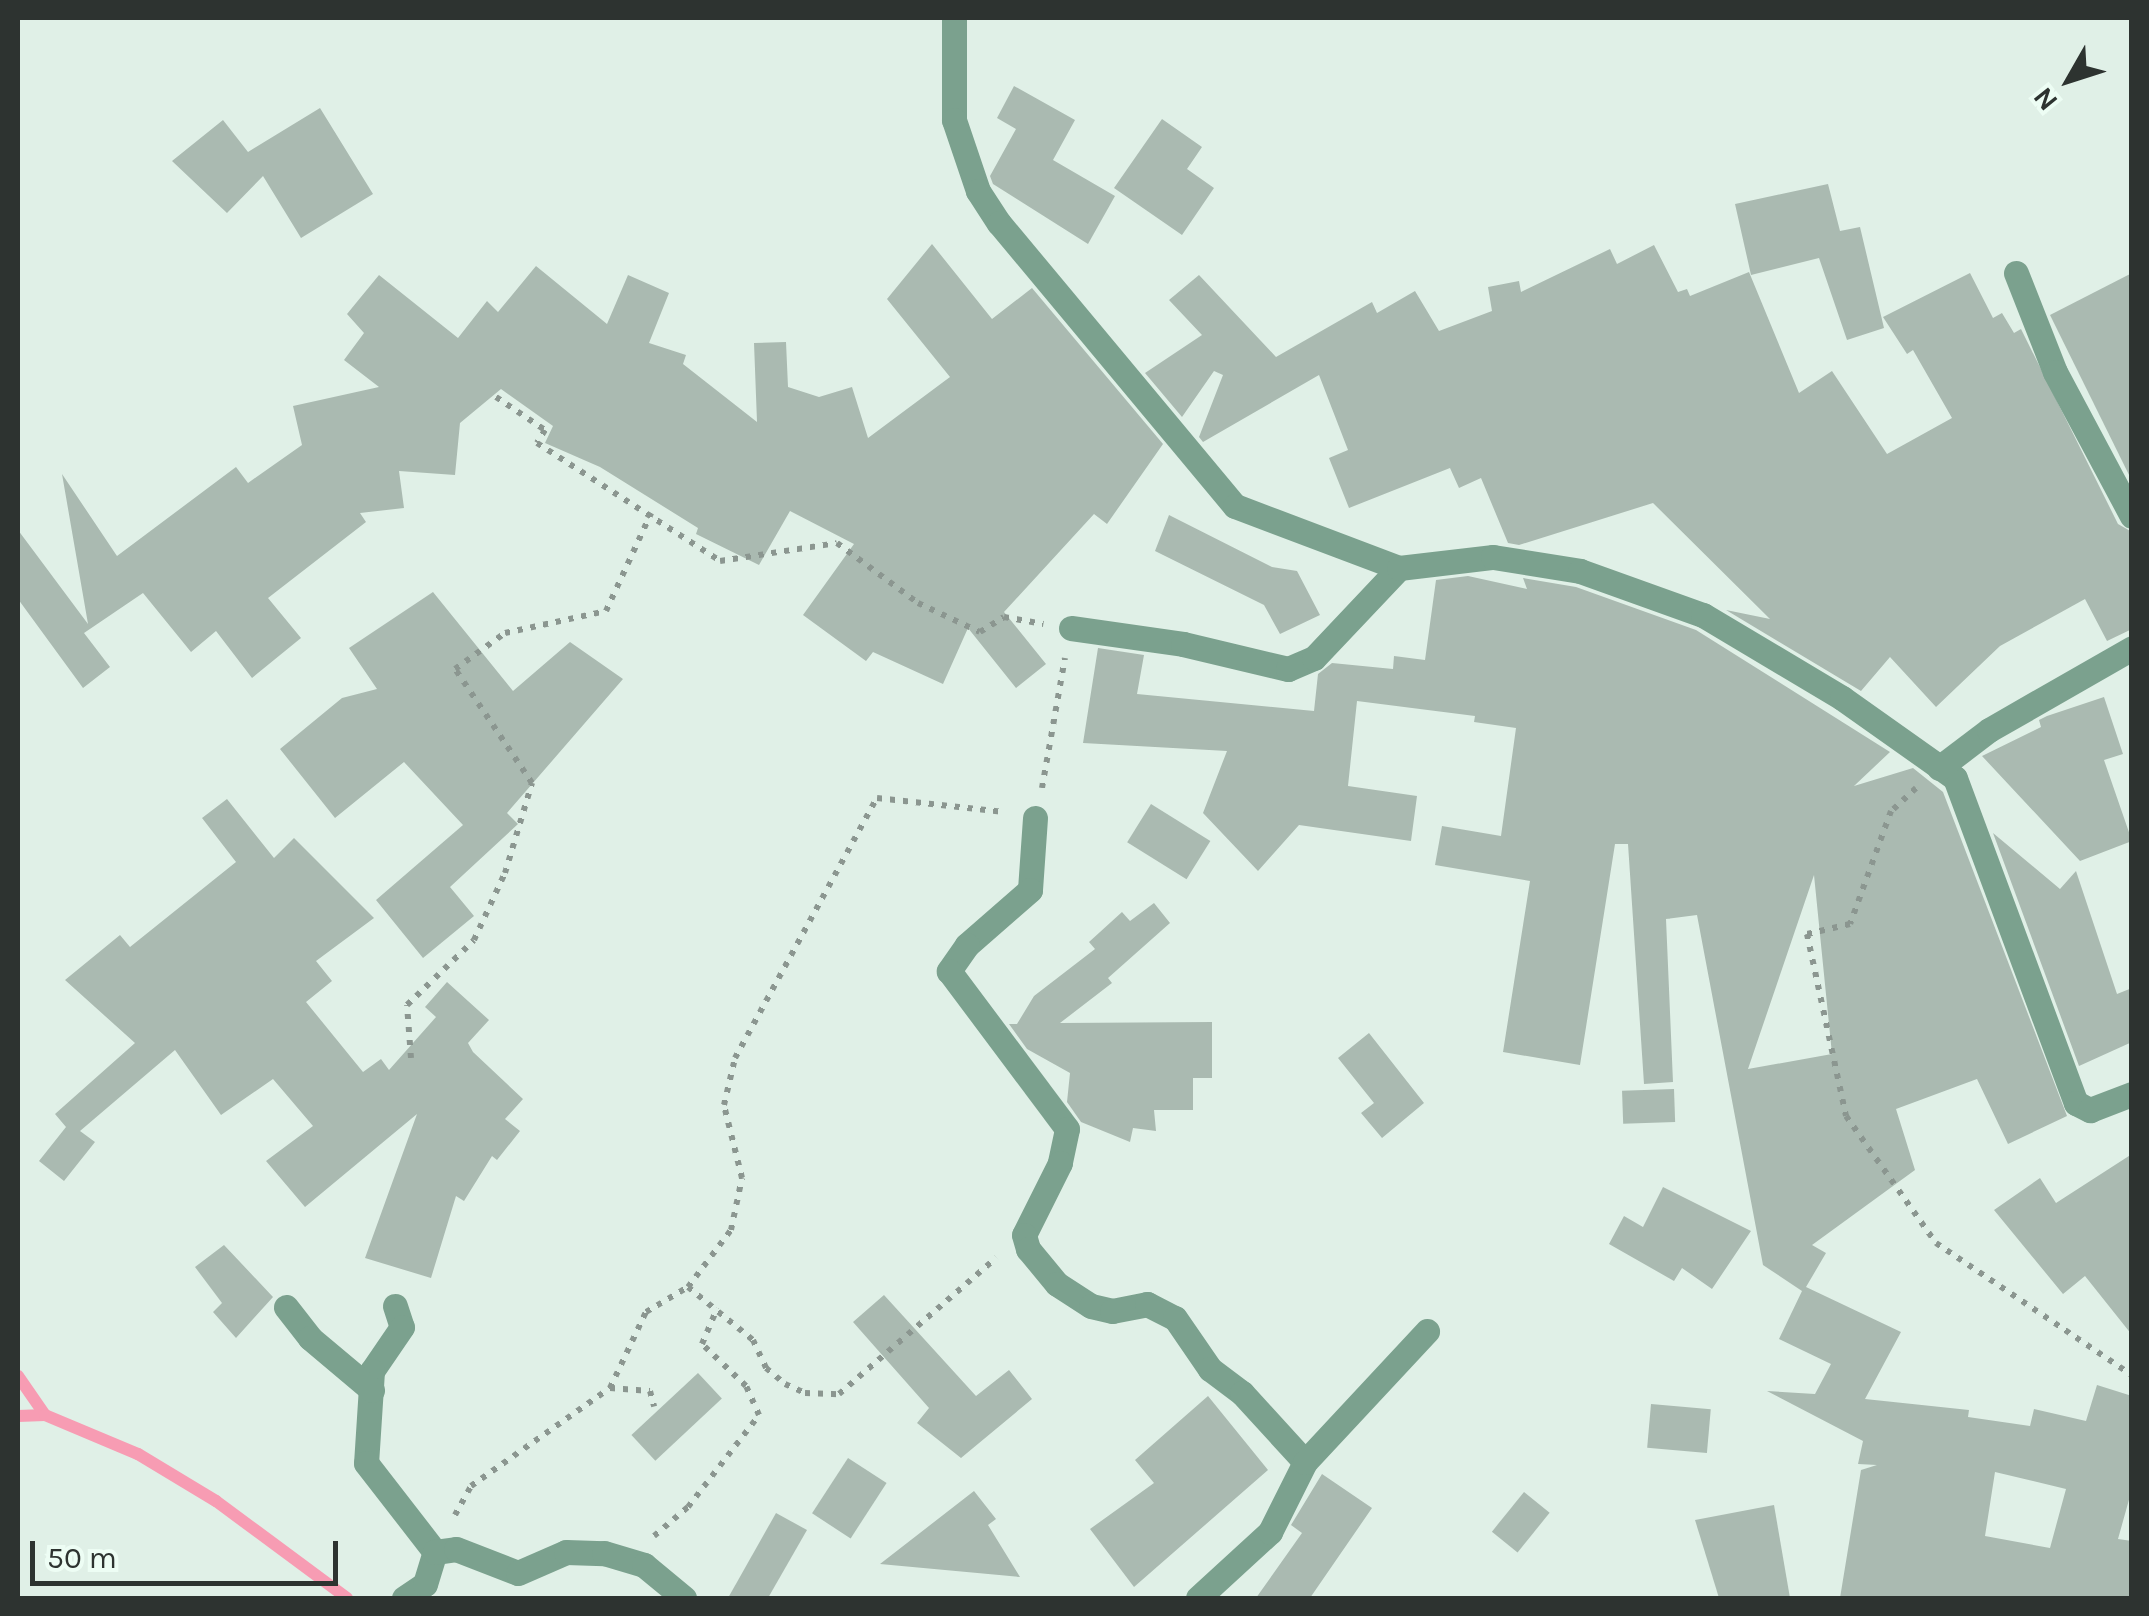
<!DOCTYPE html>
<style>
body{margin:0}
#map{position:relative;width:2149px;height:1616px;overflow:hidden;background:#e0f0e7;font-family:Karla,sans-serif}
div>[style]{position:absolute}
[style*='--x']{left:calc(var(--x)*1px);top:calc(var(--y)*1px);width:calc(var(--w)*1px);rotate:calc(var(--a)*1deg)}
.stream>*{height:12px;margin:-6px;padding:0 6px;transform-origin:6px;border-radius:6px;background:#f79cb3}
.building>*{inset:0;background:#aabab1;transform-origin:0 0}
.path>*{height:6px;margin-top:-3px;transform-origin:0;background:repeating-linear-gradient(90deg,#8b9690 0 5px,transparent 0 13px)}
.minor>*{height:25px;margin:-12.5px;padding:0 12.5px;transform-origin:12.5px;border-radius:12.5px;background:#7ba18e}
span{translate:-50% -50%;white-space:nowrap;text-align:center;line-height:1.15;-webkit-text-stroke:9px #edfdf4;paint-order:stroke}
.frame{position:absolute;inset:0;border:20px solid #2d3330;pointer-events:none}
.north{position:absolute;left:2019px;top:30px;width:100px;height:100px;-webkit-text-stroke:8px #edfdf4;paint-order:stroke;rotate:231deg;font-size:28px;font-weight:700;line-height:40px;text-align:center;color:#2d3330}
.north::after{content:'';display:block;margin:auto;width:35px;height:45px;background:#2d3330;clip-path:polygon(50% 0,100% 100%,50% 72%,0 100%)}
.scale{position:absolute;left:30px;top:1541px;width:308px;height:45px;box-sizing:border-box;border:5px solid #2d3330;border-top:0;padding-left:12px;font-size:30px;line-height:35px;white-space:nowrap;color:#2d3330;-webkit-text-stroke:8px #edfdf4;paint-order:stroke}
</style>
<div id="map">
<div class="stream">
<div style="--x:18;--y:1376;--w:47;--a:55.3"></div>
<div style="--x:18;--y:1416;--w:27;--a:-2"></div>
<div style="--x:45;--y:1415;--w:101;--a:22.8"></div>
<div style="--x:138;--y:1454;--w:91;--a:31.1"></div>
<div style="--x:216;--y:1501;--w:163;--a:36.5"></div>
</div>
<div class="building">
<div style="clip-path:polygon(1014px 86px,1075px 120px,1053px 160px,1115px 196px,1088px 244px,993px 184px,990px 176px,1016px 129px,997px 118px)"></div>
<div style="clip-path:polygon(320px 108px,373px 194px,301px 238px,263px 176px,227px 213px,172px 161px,223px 120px,248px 152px)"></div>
<div style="clip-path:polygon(1162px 119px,1202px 147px,1187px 169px,1214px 188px,1182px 235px,1114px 188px)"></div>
<div style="clip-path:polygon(1828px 184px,1840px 231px,1860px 227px,1884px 328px,1847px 340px,1819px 258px,1751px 275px,1735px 204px)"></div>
<div style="clip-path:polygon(932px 244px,992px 319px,1032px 288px,1163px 444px,1107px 524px,1094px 514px,1004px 612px,1046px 664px,1016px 688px,968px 628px,943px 684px,873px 652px,866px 661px,803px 615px,854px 544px,790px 511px,759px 565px,696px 534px,698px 528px,600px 467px,545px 443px,553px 426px,501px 389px,460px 423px,455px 475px,399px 471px,404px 508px,360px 513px,366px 522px,268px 598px,301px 638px,252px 678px,216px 631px,191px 652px,143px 593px,84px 633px,110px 667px,83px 688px,18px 599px,18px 530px,88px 624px,62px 474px,117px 556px,236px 467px,248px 483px,302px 445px,293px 406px,379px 387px,344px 360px,364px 333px,347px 314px,379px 275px,458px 338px,487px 301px,498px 312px,536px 266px,607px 324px,628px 275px,669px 293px,649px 343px,686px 355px,683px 364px,757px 422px,754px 343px,786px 342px,788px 387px,819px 397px,852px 387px,868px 438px,950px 377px,887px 299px)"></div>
<div style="clip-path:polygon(1654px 245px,1678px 292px,1687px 289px,1690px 296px,1749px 272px,1799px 393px,1832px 371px,1887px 454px,1952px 418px,1913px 350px,1907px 354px,1883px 317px,1970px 273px,1993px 318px,2002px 313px,2014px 333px,2021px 329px,2118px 524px,2132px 532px,2132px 629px,2107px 641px,2085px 599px,2000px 646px,1936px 707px,1890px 657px,1861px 691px,1726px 610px,1770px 619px,1653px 503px,1519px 545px,1508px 543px,1481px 478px,1459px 488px,1450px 468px,1349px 508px,1329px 458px,1348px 450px,1319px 375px,1203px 442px,1199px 437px,1223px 375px,1214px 371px,1182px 417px,1145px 373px,1202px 335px,1169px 300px,1199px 275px,1276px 357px,1372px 302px,1377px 313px,1415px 291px,1439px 331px,1492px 311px,1488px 287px,1519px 281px,1521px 292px,1610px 249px,1617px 264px)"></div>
<div style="clip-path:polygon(2132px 273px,2132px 481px,2050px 315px)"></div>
<div style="clip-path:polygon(1169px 515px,1272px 567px,1297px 571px,1320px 615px,1280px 634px,1264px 605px,1155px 551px)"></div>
<div style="clip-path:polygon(evenodd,1468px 576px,1527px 589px,1523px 578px,1576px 587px,1696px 630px,1890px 752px,1854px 786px,1913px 768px,1943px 792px,2067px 1116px,2008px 1144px,1977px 1079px,1896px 1109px,1915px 1170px,1812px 1245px,1826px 1253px,1806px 1287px,1901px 1332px,1865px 1399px,1969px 1410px,1968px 1417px,2030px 1426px,2034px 1409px,2086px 1421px,2097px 1385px,2132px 1396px,2132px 1489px,2118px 1539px,2132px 1541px,2132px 1598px,1840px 1598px,1861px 1470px,1877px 1465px,1858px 1464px,1863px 1441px,1767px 1391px,1815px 1394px,1831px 1364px,1779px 1339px,1802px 1291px,1763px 1265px,1697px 915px,1666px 919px,1673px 1082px,1644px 1084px,1628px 844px,1615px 844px,1580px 1065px,1503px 1052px,1530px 881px,1435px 865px,1442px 826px,1501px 836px,1516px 728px,1474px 722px,1475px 716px,1357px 701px,1348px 786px,1417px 796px,1411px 841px,1299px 825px,1258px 871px,1203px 813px,1227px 751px,1083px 743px,1098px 648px,1144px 655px,1137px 694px,1314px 711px,1318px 674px,1332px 663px,1393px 669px,1394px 656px,1425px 660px,1436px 580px,1468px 576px,1814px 875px,1832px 1054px,1748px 1069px,1814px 875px,1468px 576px,1995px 1472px,2066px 1489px,2050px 1548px,1985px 1536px,1995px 1472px)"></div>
<div style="clip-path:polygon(433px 592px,513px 691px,570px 642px,623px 679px,507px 813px,518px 824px,450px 887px,474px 916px,423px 958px,376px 900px,463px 825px,404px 762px,335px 818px,280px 749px,342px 698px,377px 689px,349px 648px)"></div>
<div style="clip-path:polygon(2104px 697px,2123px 754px,2104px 760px,2132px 841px,2080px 861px,1982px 756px,2041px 727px,2039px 720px,2047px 716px)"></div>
<div style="clip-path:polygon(227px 799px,274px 858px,294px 838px,374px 918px,316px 961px,332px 981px,306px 1002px,363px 1072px,381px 1059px,389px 1070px,436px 1017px,425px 1007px,447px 982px,489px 1020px,468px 1043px,473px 1052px,523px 1099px,505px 1119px,520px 1131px,497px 1160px,492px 1156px,464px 1201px,456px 1196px,431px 1278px,365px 1258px,417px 1114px,305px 1207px,266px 1161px,313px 1126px,273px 1079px,221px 1115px,175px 1050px,80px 1131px,95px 1142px,64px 1181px,39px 1161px,66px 1127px,55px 1114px,135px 1043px,65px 980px,120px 935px,130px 947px,236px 862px,202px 818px)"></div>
<div style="left:1151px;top:804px;width:70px;height:45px;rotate:32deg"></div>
<div style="clip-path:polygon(1993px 833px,2060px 889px,2076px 871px,2117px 994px,2132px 988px,2132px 1042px,2079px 1066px)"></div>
<div style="clip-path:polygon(1154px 903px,1170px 923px,1108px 978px,1112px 983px,1060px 1023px,1212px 1022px,1212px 1078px,1193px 1078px,1193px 1110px,1154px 1110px,1156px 1131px,1133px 1128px,1130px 1142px,1081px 1122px,1067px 1102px,1070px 1073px,1027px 1049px,1009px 1024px,1017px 1024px,1034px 996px,1095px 949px,1089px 942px,1122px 912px,1130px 921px)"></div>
<div style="clip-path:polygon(1369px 1033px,1424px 1103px,1382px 1138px,1361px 1113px,1374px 1103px,1338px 1058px)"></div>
<div style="left:1674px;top:1089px;width:33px;height:52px;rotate:88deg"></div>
<div style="clip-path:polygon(2132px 1154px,2132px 1335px,2085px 1276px,2063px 1294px,1994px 1210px,2040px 1178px,2056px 1203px)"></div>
<div style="clip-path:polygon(1663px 1187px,1751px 1231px,1712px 1289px,1682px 1268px,1674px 1281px,1609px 1244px,1624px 1216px,1643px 1227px)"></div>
<div style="clip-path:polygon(224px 1245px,273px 1297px,236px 1338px,213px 1312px,222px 1303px,195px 1267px)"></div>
<div style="clip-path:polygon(884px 1295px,976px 1396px,1009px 1370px,1032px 1399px,961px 1458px,917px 1423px,929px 1408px,853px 1322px)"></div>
<div style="left:698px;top:1373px;width:35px;height:91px;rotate:47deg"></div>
<div style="clip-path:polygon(1208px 1396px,1268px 1470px,1134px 1587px,1090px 1529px,1154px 1483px,1135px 1460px)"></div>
<div style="left:1651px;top:1404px;width:60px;height:44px;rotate:5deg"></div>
<div style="left:848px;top:1458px;width:46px;height:66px;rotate:33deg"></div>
<div style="clip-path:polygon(1322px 1474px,1372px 1508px,1310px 1598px,1256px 1598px,1302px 1533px,1291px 1525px)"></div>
<div style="clip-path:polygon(974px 1491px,996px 1519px,988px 1525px,1020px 1577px,880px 1564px)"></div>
<div style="left:1524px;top:1492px;width:33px;height:51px;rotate:39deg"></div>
<div style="clip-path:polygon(1774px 1505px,1790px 1598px,1719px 1598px,1695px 1520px)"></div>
<div style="clip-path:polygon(776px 1513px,807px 1530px,768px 1598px,728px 1598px)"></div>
</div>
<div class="path">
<div style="--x:496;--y:397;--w:59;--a:34"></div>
<div style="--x:545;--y:430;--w:15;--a:122"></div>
<div style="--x:537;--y:443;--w:218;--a:32.8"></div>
<div style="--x:720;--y:561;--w:118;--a:-8.7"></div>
<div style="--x:837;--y:543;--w:101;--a:36.5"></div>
<div style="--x:918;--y:603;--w:68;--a:25.1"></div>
<div style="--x:980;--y:632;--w:28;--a:-32"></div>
<div style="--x:1004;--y:617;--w:40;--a:10"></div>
<div style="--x:1042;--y:788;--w:132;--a:-80"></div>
<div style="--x:1916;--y:788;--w:34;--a:137"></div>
<div style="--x:1891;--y:811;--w:120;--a:109.9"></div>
<div style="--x:1850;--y:924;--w:44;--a:166.9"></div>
<div style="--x:1807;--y:934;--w:186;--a:77.9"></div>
<div style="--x:1846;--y:1116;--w:156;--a:54.7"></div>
<div style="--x:1936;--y:1243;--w:236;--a:34"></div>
<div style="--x:411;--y:1058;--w:53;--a:-94.3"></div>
<div style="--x:407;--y:1005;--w:93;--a:-44.1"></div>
<div style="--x:474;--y:940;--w:74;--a:-65.2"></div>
<div style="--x:505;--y:873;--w:94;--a:-73.3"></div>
<div style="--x:532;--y:783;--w:138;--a:-124"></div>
<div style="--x:455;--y:669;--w:62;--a:-35.8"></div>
<div style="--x:505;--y:633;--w:103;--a:-12.3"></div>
<div style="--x:606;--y:611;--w:108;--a:-65.3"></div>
<div style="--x:688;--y:1287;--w:71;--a:-53"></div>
<div style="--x:731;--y:1230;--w:53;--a:-78.1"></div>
<div style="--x:742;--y:1178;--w:75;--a:-103.9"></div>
<div style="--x:724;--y:1105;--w:48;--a:-76.8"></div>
<div style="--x:735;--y:1058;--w:296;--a:-61.4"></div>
<div style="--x:877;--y:798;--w:128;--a:6.3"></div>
<div style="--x:610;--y:1388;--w:84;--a:-64.7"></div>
<div style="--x:646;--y:1312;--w:49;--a:-30.8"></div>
<div style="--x:688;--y:1287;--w:84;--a:39.2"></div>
<div style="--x:753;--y:1340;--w:31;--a:65"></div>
<div style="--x:766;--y:1368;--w:25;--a:40"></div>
<div style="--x:785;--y:1384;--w:22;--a:24"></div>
<div style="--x:805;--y:1393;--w:34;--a:2"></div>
<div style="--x:839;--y:1394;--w:208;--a:-40.9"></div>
<div style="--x:455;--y:1515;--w:33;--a:-61"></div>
<div style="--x:471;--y:1486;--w:170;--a:-35.2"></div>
<div style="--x:610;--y:1388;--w:40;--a:4.3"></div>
<div style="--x:650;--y:1391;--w:16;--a:75"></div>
<div style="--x:654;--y:1536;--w:45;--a:-40.5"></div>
<div style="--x:688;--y:1507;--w:116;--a:-52.3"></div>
<div style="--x:759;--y:1415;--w:32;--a:-114"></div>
<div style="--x:746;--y:1386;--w:61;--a:-136.3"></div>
<div style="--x:702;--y:1344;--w:39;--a:-67"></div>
</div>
<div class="minor">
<div style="--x:954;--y:18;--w:102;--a:90"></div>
<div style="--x:954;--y:120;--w:75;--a:71.3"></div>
<div style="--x:978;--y:191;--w:38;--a:57"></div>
<div style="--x:999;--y:223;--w:368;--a:50.2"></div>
<div style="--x:1235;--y:506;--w:175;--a:20.7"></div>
<div style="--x:2016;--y:273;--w:106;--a:68.5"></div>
<div style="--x:2055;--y:372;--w:163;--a:61.9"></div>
<div style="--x:1071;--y:628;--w:113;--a:8.1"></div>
<div style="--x:1183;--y:644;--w:108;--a:13.4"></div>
<div style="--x:1288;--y:669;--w:28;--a:-23"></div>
<div style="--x:1314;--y:658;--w:124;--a:-46.6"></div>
<div style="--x:1399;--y:568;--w:95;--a:-6.7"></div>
<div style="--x:1493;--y:557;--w:88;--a:9.1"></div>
<div style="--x:1580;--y:571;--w:131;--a:19.7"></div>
<div style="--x:1703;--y:615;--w:162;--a:30.8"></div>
<div style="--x:1842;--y:698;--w:138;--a:35.3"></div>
<div style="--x:1955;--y:778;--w:347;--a:69.6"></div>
<div style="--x:2076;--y:1103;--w:16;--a:27"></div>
<div style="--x:2090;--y:1110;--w:45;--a:-20.9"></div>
<div style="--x:1939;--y:768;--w:63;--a:-37.2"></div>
<div style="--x:1989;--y:730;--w:165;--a:-29.8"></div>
<div style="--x:1035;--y:818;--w:72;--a:94"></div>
<div style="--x:1030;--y:890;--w:84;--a:138.9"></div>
<div style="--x:967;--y:945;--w:32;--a:125"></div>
<div style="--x:949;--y:971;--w:197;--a:53.2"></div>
<div style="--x:1067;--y:1129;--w:35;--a:102"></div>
<div style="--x:1060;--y:1163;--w:80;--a:116.6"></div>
<div style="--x:1024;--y:1235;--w:15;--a:74"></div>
<div style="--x:1028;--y:1249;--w:45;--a:50.4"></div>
<div style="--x:1057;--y:1284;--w:40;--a:32.9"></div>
<div style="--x:1091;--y:1306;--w:22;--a:13"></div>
<div style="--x:1112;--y:1311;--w:36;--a:-11"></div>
<div style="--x:1147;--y:1304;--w:31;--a:27"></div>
<div style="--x:1175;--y:1318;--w:62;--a:55.5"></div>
<div style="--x:1210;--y:1369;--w:40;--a:37"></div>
<div style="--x:1242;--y:1393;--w:93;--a:47.6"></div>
<div style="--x:395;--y:1306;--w:22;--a:72"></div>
<div style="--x:402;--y:1327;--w:53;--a:124.3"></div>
<div style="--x:372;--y:1371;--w:92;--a:93.7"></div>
<div style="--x:366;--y:1463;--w:113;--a:52.2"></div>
<div style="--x:286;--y:1307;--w:39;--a:52"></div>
<div style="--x:310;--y:1338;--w:81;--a:40"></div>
<div style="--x:404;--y:1598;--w:25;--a:-34"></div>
<div style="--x:425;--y:1584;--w:34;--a:-73"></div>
<div style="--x:435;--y:1552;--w:21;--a:-8"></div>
<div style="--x:456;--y:1549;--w:66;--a:21.2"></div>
<div style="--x:518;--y:1573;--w:52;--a:-23.6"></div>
<div style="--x:566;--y:1552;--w:38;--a:2"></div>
<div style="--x:604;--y:1553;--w:42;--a:16.7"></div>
<div style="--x:644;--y:1565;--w:52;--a:39.5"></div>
<div style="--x:1198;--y:1598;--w:98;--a:-42.5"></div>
<div style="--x:1270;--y:1532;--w:78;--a:-63.4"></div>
<div style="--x:1305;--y:1462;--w:179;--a:-47"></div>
</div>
<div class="frame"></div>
<div class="north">N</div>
<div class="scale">50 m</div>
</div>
